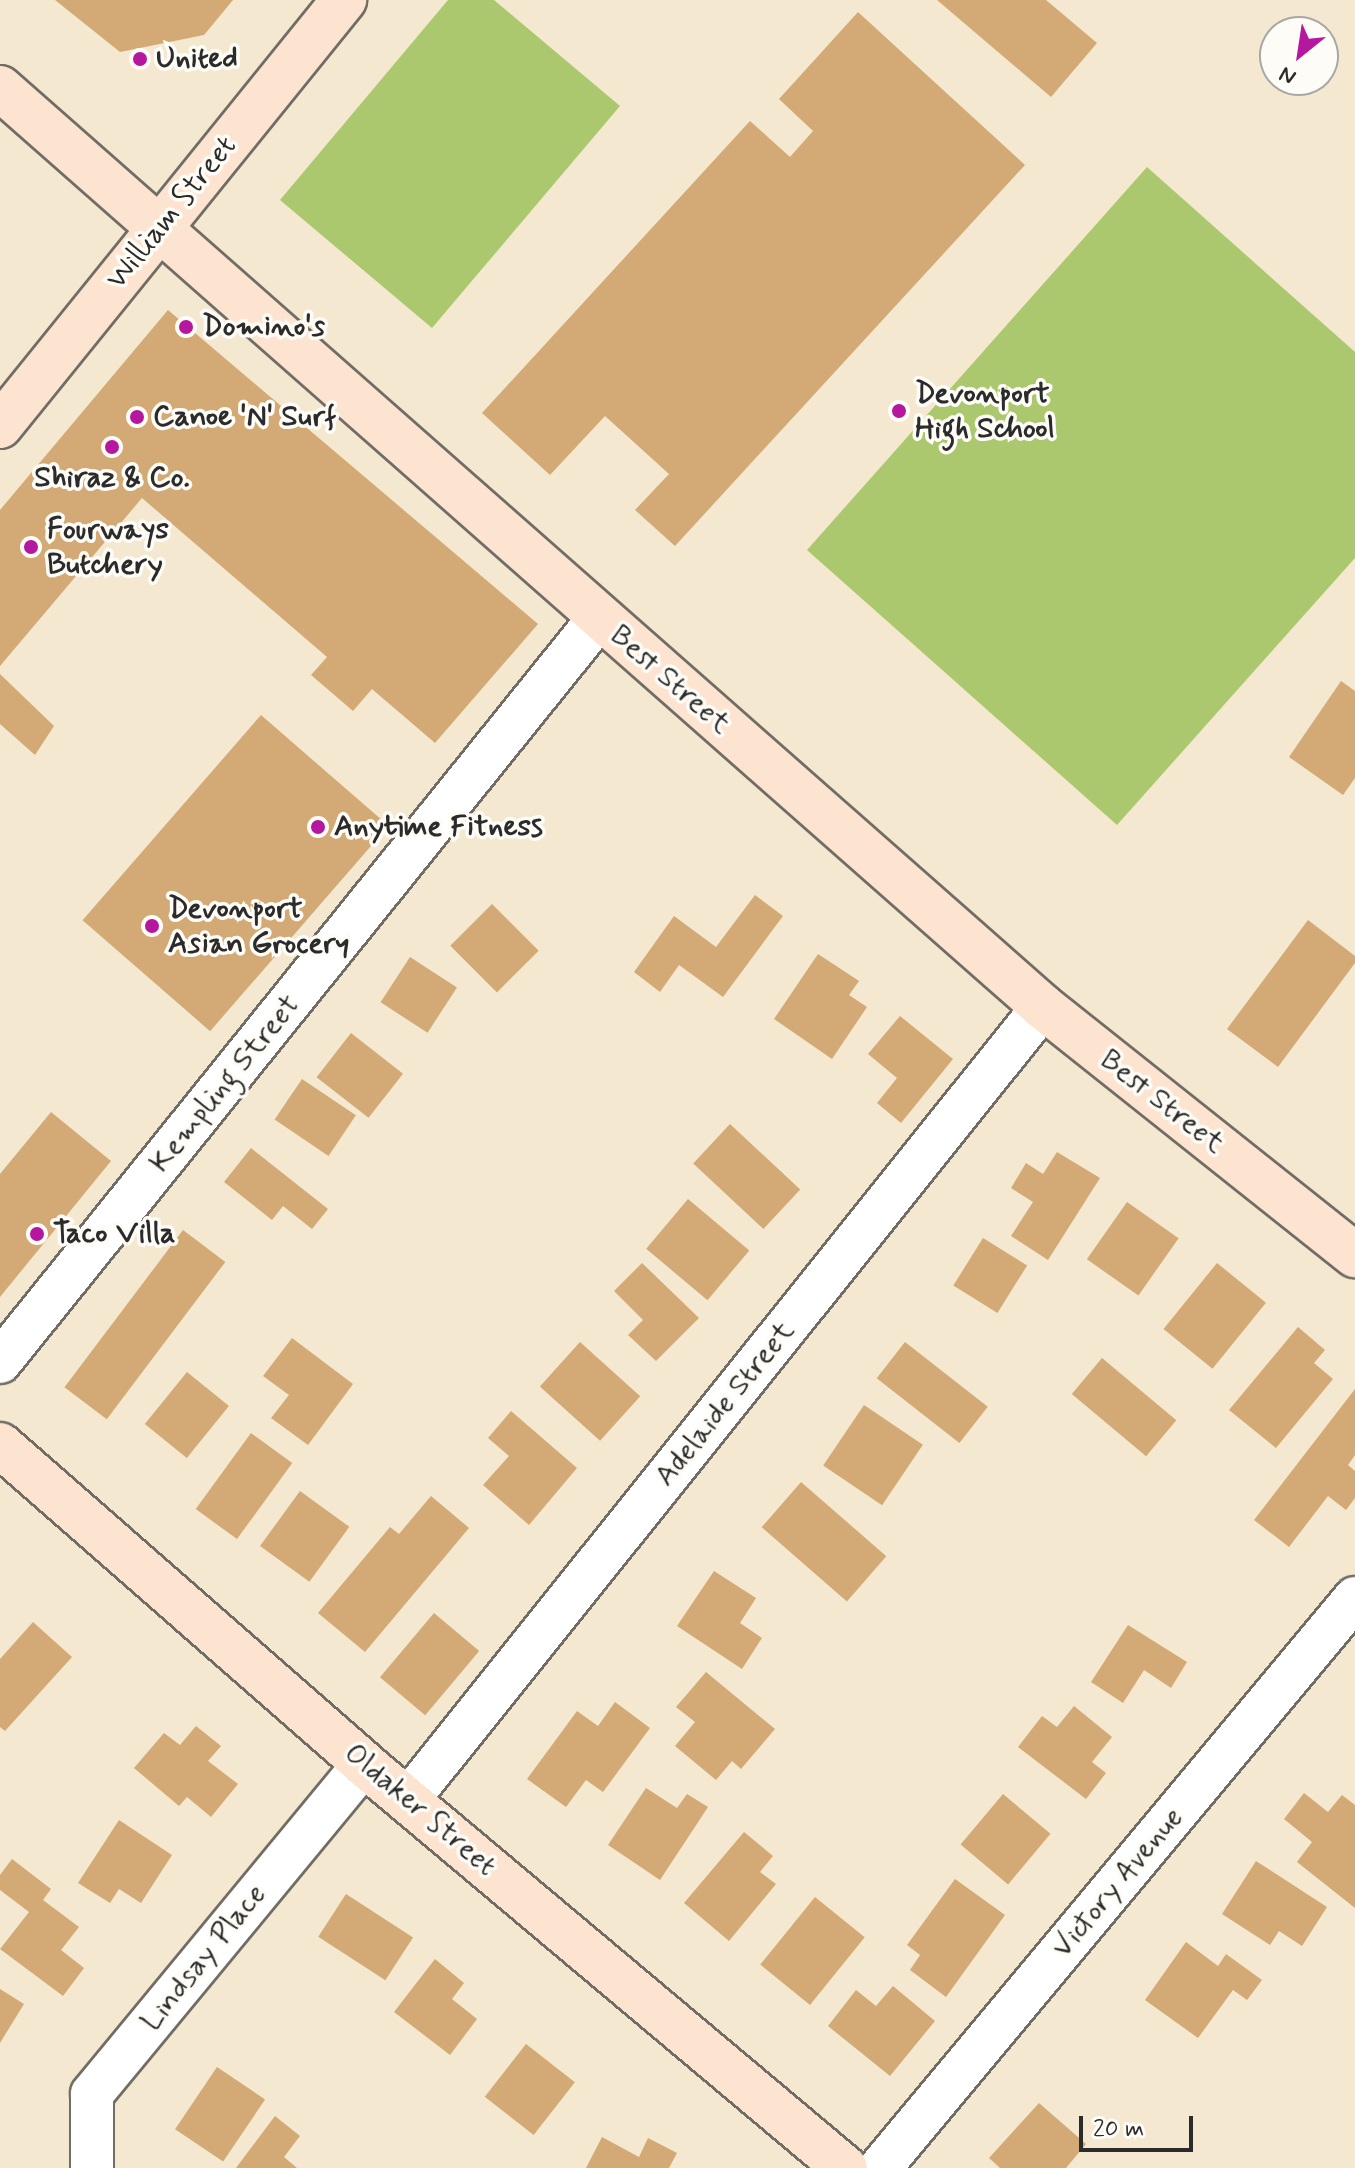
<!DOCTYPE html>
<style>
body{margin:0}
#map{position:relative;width:1355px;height:2168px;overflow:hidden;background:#f4e8d0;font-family:Mynerve,sans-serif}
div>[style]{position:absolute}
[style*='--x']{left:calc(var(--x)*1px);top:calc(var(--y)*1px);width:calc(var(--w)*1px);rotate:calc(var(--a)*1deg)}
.green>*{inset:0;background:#acc86e}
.building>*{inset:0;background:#d3aa75;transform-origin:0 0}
.roads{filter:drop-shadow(2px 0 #716d65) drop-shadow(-2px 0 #716d65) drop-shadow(0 2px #716d65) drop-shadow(0 -2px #716d65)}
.street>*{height:42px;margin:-21px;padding:0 21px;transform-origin:21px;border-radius:21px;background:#fff}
.secondary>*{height:44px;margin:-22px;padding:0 22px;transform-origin:22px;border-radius:22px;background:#fde4d1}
.dots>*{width:22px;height:22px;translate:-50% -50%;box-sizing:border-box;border:4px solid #fdfcf7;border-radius:50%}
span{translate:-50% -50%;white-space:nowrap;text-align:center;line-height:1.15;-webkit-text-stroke:7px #fdfcf7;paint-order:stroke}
.poi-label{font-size:30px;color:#2b2b2b;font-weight:700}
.left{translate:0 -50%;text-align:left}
.street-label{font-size:30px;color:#2b2b2b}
.north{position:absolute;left:1259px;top:16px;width:80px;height:80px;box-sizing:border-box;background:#fdfcf7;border:2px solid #a9a8a5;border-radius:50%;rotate:210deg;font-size:22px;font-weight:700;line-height:32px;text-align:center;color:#2b2b2b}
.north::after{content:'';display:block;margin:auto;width:28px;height:36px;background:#b5179e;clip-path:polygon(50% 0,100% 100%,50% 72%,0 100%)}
.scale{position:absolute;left:1079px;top:2116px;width:114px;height:36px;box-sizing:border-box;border:4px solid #2b2b2b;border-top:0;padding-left:10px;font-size:24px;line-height:28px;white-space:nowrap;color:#2b2b2b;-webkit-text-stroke:6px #fdfcf7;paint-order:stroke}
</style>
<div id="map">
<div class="green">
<div style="clip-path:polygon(448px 0,494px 0,620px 106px,432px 328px,280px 200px)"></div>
<div style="clip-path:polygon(1147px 167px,1355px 352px,1355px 558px,1117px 825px,807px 550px)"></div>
</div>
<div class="building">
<div style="clip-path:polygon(55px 0,233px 0,204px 35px,120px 52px)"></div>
<div style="clip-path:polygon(937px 0,1046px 0,1097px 43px,1051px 97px)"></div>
<div style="clip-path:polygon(858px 12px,1025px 165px,675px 546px,635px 510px,669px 474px,605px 416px,550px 475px,482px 413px,750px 121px,790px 157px,813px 131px,779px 99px)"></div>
<div style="clip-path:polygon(168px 310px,538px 624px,435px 743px,372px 689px,353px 711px,311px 675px,327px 657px,142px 498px,0 666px,0 510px)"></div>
<div style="clip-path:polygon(0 674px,54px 726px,35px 755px,0 724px)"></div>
<div style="clip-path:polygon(1341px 681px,1355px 691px,1355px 778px,1343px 795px,1289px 757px)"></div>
<div style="left:261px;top:715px;width:169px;height:272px;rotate:41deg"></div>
<div style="clip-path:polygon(755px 895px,783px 916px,723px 997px,679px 965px,660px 992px,634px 972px,674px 916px,716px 947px)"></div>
<div style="left:492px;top:904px;width:66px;height:59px;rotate:45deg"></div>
<div style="clip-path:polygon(1308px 920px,1355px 956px,1355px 963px,1278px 1067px,1227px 1029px)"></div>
<div style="clip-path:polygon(818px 954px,859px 981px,849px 995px,867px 1007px,832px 1059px,774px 1019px)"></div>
<div style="left:410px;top:957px;width:56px;height:54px;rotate:33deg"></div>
<div style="clip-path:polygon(900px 1016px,953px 1059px,901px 1123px,877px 1103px,897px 1078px,868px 1054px)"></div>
<div style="left:351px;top:1033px;width:66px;height:56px;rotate:38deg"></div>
<div style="left:302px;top:1079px;width:65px;height:49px;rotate:34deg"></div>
<div style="clip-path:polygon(51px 1112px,111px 1161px,0 1297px,0 1174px)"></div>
<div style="left:730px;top:1124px;width:96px;height:54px;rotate:43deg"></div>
<div style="clip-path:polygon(251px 1148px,328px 1209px,312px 1229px,283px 1206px,272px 1220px,224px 1182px)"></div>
<div style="clip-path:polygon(1057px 1152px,1100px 1178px,1048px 1260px,1011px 1236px,1033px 1202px,1011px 1188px,1026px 1163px,1043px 1174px)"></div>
<div style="left:688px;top:1199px;width:80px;height:65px;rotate:40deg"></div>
<div style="left:1127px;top:1202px;width:63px;height:70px;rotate:35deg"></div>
<div style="left:183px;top:1230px;width:53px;height:197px;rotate:37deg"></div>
<div style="left:983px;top:1238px;width:52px;height:56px;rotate:32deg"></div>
<div style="clip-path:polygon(642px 1263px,699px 1318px,656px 1361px,628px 1335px,643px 1320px,614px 1291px)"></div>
<div style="left:1217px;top:1263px;width:63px;height:85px;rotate:39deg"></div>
<div style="clip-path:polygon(1298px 1327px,1325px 1350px,1314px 1363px,1333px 1379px,1276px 1448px,1229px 1410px)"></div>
<div style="clip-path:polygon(292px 1338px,353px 1384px,308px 1445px,271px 1418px,289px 1395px,263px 1376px)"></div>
<div style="left:580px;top:1342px;width:81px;height:60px;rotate:42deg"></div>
<div style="left:905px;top:1342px;width:105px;height:46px;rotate:38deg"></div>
<div style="left:1102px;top:1358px;width:97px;height:47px;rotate:40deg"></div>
<div style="left:187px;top:1372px;width:54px;height:67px;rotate:39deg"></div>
<div style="clip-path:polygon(1355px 1389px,1355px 1455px,1348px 1465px,1355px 1471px,1355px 1498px,1346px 1510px,1328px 1496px,1289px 1547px,1254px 1520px)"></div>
<div style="left:864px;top:1405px;width:71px;height:73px;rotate:34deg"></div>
<div style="clip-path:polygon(511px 1411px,577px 1468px,529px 1525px,483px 1485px,509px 1456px,488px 1438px)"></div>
<div style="left:251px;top:1433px;width:51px;height:94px;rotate:36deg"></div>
<div style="left:801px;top:1482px;width:113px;height:60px;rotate:41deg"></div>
<div style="left:300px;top:1491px;width:61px;height:68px;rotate:36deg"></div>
<div style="clip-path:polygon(431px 1496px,469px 1528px,365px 1652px,318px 1613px,390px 1527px,399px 1534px)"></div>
<div style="clip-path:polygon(714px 1571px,756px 1598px,740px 1623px,762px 1638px,742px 1669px,677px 1626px)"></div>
<div style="left:434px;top:1613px;width:59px;height:84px;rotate:40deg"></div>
<div style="clip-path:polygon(33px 1622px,72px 1657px,5px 1731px,0 1727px,0 1659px)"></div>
<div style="clip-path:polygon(1128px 1625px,1187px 1662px,1171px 1688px,1144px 1670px,1123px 1703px,1091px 1682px)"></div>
<div style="clip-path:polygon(706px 1672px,775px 1729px,741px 1769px,732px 1761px,716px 1780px,675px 1746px,695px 1722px,676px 1707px)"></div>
<div style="clip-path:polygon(615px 1702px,650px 1728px,603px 1792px,586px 1780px,566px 1807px,527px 1779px,577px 1711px,598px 1726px)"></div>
<div style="clip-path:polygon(1074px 1706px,1112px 1737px,1092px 1762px,1106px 1773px,1086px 1799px,1018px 1747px,1042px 1716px,1057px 1727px)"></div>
<div style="clip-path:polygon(196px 1726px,221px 1746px,208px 1761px,238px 1784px,211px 1817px,187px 1797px,179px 1806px,134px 1768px,164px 1733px,180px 1745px)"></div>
<div style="clip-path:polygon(646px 1788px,677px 1808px,687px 1794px,708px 1807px,660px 1880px,608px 1845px)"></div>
<div style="clip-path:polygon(1304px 1793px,1328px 1812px,1342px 1795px,1355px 1805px,1355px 1908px,1297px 1862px,1312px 1842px,1284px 1819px)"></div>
<div style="left:1003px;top:1794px;width:62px;height:66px;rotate:40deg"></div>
<div style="clip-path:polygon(119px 1820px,172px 1855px,141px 1903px,119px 1889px,110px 1903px,78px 1883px)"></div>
<div style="clip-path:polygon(744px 1832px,773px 1856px,760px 1872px,776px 1884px,729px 1941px,684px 1903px)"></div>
<div style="clip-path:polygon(12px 1859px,51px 1889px,43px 1900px,79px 1927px,61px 1950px,84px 1968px,63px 1996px,0 1949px,29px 1912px,0 1890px,0 1875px)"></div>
<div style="clip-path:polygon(1256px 1861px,1327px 1907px,1302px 1946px,1279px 1931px,1270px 1945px,1222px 1914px)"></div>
<div style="clip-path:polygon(955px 1879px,1005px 1915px,946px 1997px,910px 1970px,920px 1955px,907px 1945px)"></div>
<div style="left:346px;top:1894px;width:80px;height:51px;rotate:33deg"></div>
<div style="left:815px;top:1897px;width:64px;height:87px;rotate:39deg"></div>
<div style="clip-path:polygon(1186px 1942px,1218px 1966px,1226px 1954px,1262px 1980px,1247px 2000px,1233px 1990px,1198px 2038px,1145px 2000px)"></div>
<div style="clip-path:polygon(435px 1959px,464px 1983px,452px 1999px,477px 2019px,450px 2055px,394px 2012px)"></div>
<div style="clip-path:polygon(893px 1986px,935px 2021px,890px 2076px,828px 2026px,856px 1990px,876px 2006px)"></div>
<div style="clip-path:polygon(0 1989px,24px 2004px,0 2043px)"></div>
<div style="left:526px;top:2044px;width:62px;height:67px;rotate:38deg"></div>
<div style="left:217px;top:2067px;width:58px;height:75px;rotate:34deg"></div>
<div style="clip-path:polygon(1039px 2103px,1086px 2144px,1066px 2168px,1000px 2168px,989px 2158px)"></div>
<div style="clip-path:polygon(275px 2116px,300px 2136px,284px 2157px,297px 2168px,236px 2168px)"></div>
<div style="clip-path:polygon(602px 2137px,639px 2157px,648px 2138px,677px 2153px,669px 2168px,586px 2168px)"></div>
</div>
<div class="roads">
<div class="street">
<div style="--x:0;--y:1362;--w:955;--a:-51.16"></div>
<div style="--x:407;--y:1801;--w:1017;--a:-51.31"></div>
<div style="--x:92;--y:2168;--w:74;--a:-90"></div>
<div style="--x:92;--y:2094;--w:428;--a:-50.5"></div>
<div style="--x:880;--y:2168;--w:742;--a:-50.19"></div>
</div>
<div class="secondary">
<div style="--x:0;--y:88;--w:1390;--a:41.38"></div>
<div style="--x:1043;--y:1007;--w:399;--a:38.5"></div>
<div style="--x:0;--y:426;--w:548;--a:-51.08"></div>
<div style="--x:0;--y:1445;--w:484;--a:41.2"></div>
<div style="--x:364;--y:1764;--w:628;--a:40.03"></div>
</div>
</div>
<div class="dots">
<div style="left:140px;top:59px;background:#b5179e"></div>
<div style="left:186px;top:327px;background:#b5179e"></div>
<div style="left:899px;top:411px;background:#b5179e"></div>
<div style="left:137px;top:417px;background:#b5179e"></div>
<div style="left:112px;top:447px;background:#b5179e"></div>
<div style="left:31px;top:547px;background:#b5179e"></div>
<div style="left:318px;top:827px;background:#b5179e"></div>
<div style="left:152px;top:926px;background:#b5179e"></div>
<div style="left:37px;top:1234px;background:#b5179e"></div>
</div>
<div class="poi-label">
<span class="left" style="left:156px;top:59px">United</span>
<span class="left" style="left:202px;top:327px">Domino's</span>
<span class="left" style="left:915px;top:411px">Devonport<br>High School</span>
<span class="left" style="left:153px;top:417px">Canoe 'N' Surf</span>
<span style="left:112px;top:478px">Shiraz &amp; Co.</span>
<span class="left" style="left:47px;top:547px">Fourways<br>Butchery</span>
<span class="left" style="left:334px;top:827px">Anytime Fitness</span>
<span class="left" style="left:168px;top:926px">Devonport<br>Asian Grocery</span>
<span class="left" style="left:53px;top:1234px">Taco Villa</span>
</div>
<div class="street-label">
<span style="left:172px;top:213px;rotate:-51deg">William Street</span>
<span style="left:670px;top:680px;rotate:41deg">Best Street</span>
<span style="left:225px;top:1084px;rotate:-51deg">Kempling Street</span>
<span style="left:1162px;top:1102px;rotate:38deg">Best Street</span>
<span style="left:725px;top:1404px;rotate:-51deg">Adelaide Street</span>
<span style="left:420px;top:1810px;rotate:40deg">Oldaker Street</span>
<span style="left:1118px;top:1883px;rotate:-50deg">Victory Avenue</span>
<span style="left:204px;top:1958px;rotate:-51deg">Lindsay Place</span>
</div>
<div class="north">N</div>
<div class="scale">20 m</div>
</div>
